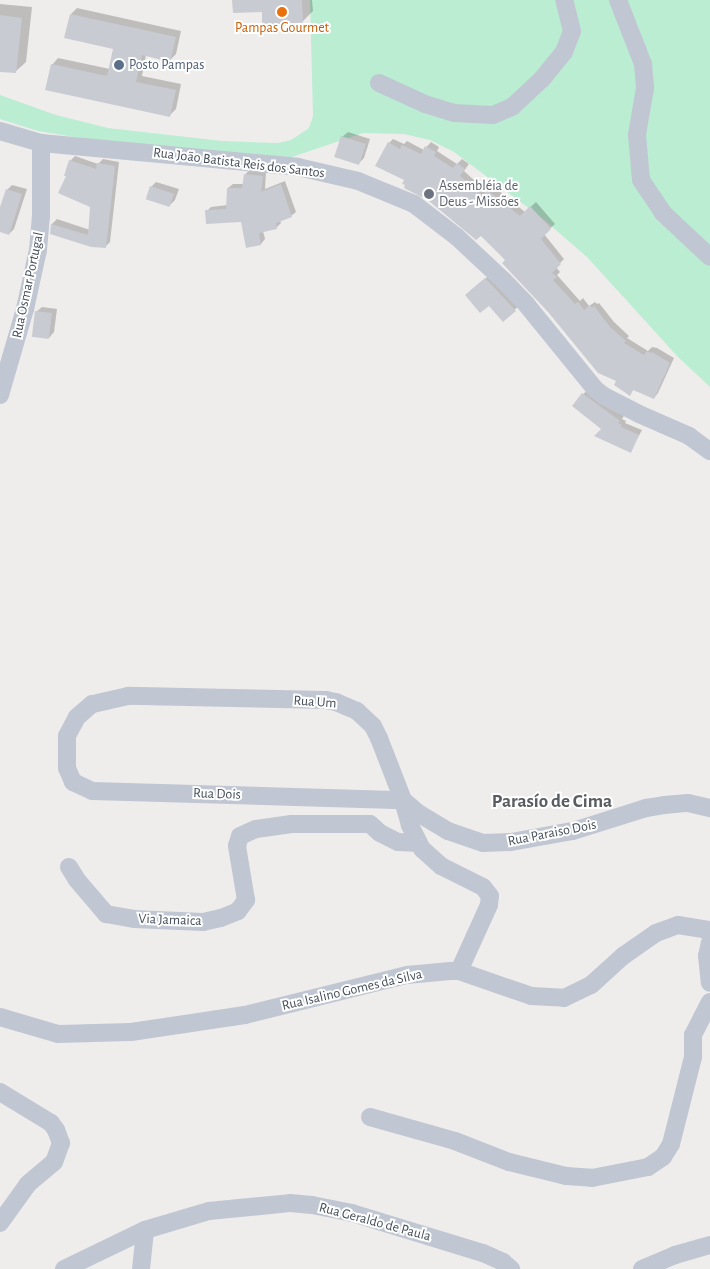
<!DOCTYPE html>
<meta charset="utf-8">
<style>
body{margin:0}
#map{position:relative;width:710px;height:1269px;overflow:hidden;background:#efedec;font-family:"Alegreya Sans",sans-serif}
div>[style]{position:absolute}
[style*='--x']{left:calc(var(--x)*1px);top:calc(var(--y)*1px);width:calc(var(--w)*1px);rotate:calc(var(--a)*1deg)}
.green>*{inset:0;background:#bbedd3}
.shadow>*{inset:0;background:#0003}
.building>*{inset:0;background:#c9cbd2;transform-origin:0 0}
.minor>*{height:18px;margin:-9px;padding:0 9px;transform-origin:9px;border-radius:9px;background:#c0c7d2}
.dots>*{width:14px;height:14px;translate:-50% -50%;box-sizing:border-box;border:2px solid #fff;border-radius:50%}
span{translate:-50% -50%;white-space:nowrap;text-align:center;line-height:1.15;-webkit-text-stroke:4px #fff;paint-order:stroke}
.food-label{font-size:14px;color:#c56008}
.service-label{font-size:14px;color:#4e5e75}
.left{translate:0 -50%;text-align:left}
.street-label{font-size:14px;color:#454e59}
.worship-label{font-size:14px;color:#5b616d}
.district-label{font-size:19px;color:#595c61;font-weight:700}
</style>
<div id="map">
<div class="green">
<div style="clip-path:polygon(310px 0,710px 0,710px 387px,678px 357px,587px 257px,542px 218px,454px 152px,430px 140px,404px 134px,363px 133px,292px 157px,253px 156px,111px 143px,38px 131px,0 119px,0 95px,56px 115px,108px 128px,222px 141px,278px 143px,291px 140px,309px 128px,313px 116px)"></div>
</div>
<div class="shadow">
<div style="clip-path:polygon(233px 0,312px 0,313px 11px,302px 22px)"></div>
<div style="clip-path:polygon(0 4px,32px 7px,26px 62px,15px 72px,0 70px)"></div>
<div style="clip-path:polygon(77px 8px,181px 31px,176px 54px,170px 60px,146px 55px,142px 76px,181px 84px,176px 109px,170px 115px,52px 65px,58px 58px,110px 69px,114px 48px,71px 14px)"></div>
<div style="clip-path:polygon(348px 132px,370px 139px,364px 158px,359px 163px,342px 137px)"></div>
<div style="clip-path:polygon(393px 139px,404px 144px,407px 141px,424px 150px,431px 142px,439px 147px,437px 151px,457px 164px,462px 159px,469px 164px,464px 171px,487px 192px,493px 186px,525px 212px,536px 202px,555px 224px,544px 234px,564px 259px,556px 267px,560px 272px,557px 275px,580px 301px,583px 298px,589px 306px,595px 302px,597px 304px,599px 303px,614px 322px,629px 336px,627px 338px,648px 351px,652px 347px,657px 348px,674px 358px,658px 393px,654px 398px,634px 389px,629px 395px,507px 260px,481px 234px,405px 180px,389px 143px)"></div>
<div style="clip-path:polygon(75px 156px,98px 164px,103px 159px,119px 162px,110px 242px,105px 247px,51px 233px,52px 224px,57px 219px,90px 230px,91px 206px,67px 175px,70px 161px)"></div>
<div style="clip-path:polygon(249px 170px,266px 172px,265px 189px,285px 181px,296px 212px,291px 216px,280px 220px,281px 223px,277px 227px,263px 231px,265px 239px,261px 244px,247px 247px,242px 220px,207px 211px,211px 207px,228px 205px,228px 188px,233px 184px,244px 184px,245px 175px)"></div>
<div style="clip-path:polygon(156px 182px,179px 189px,175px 200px,170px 205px,151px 187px)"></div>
<div style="clip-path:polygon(12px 185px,27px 189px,14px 229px,9px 234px,0 231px,0 211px,7px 190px)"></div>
<div style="clip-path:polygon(491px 274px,520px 305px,503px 320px,489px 304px,471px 290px)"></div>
<div style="clip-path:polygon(42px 307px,57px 309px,54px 332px,49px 338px,36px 312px)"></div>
<div style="clip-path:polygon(588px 390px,624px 416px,622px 419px,626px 421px,625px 423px,642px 430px,630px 452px,603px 429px,583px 394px)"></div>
</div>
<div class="building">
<div style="clip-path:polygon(232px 0,302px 0,303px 23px,262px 25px,262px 12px,233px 13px)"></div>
<div style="clip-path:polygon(70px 14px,176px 37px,170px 62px,142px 55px,136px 82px,176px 90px,170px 117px,45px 90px,51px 64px,107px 76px,113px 49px,64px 38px)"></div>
<div style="clip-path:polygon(0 15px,22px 18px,16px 73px,0 72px)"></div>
<div style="left:341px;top:136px;width:26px;height:22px;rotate:18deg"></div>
<div style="clip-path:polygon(388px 142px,400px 149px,402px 145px,421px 154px,425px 146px,436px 152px,434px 156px,453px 168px,457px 163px,465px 169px,460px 176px,482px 195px,487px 190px,520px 216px,530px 206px,551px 229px,541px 239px,561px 264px,552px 273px,557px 277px,553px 280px,575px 304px,578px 302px,584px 310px,590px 305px,592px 308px,594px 306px,610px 327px,626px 341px,624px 343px,644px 355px,647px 351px,651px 353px,652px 352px,670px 363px,654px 399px,633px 390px,630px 396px,614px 385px,616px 381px,598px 373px,548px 312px,502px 263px,505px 260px,481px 236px,476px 240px,429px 201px,404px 188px,405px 185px,402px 184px,404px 180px,375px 166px)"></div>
<div style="clip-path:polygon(69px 160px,96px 169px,97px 163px,115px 166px,106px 248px,91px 247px,50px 234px,51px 224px,88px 235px,90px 207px,58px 193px,66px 176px,64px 176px)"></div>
<div style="clip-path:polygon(244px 174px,263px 176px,261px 192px,281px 184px,292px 217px,276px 223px,277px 229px,259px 233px,261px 245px,246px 248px,241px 222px,206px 224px,205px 210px,226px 209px,227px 188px,242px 188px)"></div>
<div style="left:150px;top:186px;width:25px;height:14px;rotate:18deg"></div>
<div style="clip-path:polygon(6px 189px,22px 194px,9px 235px,0 232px,0 207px)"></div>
<div style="clip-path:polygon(485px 278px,516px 311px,503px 322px,489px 306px,480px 313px,465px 295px)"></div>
<div style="left:35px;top:311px;width:17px;height:26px;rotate:7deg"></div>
<div style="clip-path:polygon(582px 393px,620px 421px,618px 423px,622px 425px,621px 427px,639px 435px,631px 453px,594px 436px,601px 429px,572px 406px)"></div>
</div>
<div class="minor">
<div style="--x:618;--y:0;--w:69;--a:68.7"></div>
<div style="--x:643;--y:64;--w:24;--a:85"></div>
<div style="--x:645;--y:88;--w:48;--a:99.7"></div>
<div style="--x:637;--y:135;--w:45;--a:84.9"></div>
<div style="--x:641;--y:180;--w:40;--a:56"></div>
<div style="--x:663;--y:213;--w:64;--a:43.1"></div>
<div style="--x:379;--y:83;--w:51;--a:24.5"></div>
<div style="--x:425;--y:104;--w:30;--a:17"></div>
<div style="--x:454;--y:113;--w:39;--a:3"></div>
<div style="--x:493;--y:115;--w:21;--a:-23"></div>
<div style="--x:512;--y:107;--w:41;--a:-43"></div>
<div style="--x:542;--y:79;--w:35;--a:-51"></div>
<div style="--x:564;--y:52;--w:22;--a:-69"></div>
<div style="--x:572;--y:31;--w:32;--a:-104"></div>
<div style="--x:0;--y:131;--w:43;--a:16.3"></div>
<div style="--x:41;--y:143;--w:258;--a:5.3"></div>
<div style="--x:298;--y:167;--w:62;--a:13.1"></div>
<div style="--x:358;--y:181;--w:61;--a:22.3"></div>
<div style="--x:414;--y:204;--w:54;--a:37.5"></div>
<div style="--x:457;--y:237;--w:64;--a:43.1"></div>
<div style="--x:504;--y:281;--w:32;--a:46"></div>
<div style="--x:526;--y:304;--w:109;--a:50.9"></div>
<div style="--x:595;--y:389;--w:11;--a:38"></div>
<div style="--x:604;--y:396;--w:39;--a:27"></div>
<div style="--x:639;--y:414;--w:55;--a:23.7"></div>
<div style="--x:689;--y:436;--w:26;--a:36"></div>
<div style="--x:0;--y:395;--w:90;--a:-73.8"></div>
<div style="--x:25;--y:309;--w:60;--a:-77.6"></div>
<div style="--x:38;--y:250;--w:33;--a:-85"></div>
<div style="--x:41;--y:217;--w:74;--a:-90"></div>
<div style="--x:69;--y:867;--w:15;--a:58"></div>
<div style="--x:77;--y:880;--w:45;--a:49.5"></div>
<div style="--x:106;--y:914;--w:28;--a:10"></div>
<div style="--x:134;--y:919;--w:69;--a:2.5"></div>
<div style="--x:203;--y:922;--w:18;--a:-13"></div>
<div style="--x:221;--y:918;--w:18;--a:-22"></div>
<div style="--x:238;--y:911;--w:14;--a:-54"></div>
<div style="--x:246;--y:900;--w:55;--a:-99.5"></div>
<div style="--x:237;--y:846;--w:10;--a:-73"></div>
<div style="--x:240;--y:836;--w:17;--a:-24"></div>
<div style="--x:256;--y:829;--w:36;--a:-8"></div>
<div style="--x:292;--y:824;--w:78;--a:0"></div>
<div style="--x:370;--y:824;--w:13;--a:42"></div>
<div style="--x:380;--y:833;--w:20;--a:27"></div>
<div style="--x:398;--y:842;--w:20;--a:3"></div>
<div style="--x:710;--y:942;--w:14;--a:102"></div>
<div style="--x:707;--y:956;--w:27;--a:84"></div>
<div style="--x:459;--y:971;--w:72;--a:-65.6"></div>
<div style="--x:489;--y:905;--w:9;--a:-84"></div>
<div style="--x:490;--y:896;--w:11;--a:-128"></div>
<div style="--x:483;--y:887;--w:47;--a:-153.4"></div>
<div style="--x:441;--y:866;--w:25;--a:-138"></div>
<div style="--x:422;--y:849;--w:27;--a:-117"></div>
<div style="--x:410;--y:825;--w:26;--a:-106"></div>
<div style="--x:403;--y:800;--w:66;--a:-111.2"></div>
<div style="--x:379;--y:738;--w:13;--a:-117"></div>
<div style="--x:373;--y:726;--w:22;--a:-137"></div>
<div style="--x:357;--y:711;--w:23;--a:-157"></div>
<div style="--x:336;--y:702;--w:10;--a:-169"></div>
<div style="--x:326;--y:700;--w:198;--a:-178.8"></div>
<div style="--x:128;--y:696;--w:37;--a:167"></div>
<div style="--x:92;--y:704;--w:20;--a:139"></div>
<div style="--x:77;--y:717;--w:21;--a:118"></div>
<div style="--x:67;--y:736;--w:32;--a:90"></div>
<div style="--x:67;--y:768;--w:15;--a:67"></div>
<div style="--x:73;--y:782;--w:21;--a:25"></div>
<div style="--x:92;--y:791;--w:311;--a:1.7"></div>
<div style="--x:403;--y:800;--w:20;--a:41"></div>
<div style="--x:418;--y:813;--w:35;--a:31"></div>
<div style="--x:448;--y:831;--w:37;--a:19"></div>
<div style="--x:483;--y:843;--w:28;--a:-2"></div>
<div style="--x:511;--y:842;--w:63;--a:-10.1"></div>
<div style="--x:573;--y:831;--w:77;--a:-17.5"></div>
<div style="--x:646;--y:808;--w:18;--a:-9"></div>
<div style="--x:664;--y:805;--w:24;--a:-5"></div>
<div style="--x:688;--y:803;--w:23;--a:13"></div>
<div style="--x:0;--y:1017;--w:60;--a:16.3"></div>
<div style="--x:58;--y:1034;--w:73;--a:-1.6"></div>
<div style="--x:131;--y:1032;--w:115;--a:-8.5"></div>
<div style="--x:245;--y:1015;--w:167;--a:-13.9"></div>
<div style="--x:407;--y:975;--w:43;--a:-5.3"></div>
<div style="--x:450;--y:971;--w:9;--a:0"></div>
<div style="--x:459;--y:971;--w:76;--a:19.1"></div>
<div style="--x:531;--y:996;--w:33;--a:3"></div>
<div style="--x:564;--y:998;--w:30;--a:-26"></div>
<div style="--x:591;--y:985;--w:43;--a:-42.2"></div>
<div style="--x:623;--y:956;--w:40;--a:-34.9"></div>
<div style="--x:656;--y:933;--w:23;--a:-20"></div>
<div style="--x:678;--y:925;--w:32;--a:9"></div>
<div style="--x:0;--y:1092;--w:60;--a:31.3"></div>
<div style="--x:51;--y:1123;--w:9;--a:54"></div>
<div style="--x:56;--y:1130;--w:14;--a:69"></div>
<div style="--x:61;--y:1143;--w:20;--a:110"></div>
<div style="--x:54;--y:1162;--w:34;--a:140"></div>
<div style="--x:28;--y:1184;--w:48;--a:125.7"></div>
<div style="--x:370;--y:1117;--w:88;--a:15.8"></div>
<div style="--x:455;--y:1141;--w:58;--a:21.3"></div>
<div style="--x:509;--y:1162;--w:59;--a:13.8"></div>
<div style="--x:566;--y:1176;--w:26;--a:4"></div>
<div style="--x:592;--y:1178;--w:57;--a:-11.1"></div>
<div style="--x:648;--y:1167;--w:18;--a:-34"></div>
<div style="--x:663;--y:1157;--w:15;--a:-58"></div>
<div style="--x:671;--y:1144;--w:90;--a:-75.8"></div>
<div style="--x:693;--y:1057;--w:22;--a:-90"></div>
<div style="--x:693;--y:1035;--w:37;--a:-63"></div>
<div style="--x:64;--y:1269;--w:90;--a:-25.7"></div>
<div style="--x:141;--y:1269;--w:39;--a:-84"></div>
<div style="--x:145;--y:1230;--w:67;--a:-16.5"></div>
<div style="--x:209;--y:1211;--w:81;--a:-5.6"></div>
<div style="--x:290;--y:1203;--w:22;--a:5"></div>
<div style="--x:312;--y:1205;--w:41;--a:11.3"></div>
<div style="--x:352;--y:1213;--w:137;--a:17"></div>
<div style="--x:483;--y:1253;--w:22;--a:24"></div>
<div style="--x:503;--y:1262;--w:11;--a:41"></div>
<div style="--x:642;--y:1269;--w:36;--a:-23"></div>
<div style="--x:675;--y:1255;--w:36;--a:-16"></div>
</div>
<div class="dots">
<div style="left:282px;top:12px;background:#e8710a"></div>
<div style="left:119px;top:65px;background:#5c6f8a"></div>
<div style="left:429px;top:194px;background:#6b7280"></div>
</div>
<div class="food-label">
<span style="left:282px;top:28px">Pampas Gourmet</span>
</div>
<div class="service-label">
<span class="left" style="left:129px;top:65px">Posto Pampas</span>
</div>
<div class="street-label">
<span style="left:239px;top:163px;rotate:7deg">Rua João Batista Reis dos Santos</span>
<span style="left:28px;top:285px;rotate:-78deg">Rua Osmar Portugal</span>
<span style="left:315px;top:702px;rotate:4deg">Rua Um</span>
<span style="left:217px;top:794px;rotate:2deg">Rua Dois</span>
<span style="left:552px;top:833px;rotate:-11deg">Rua Paraiso Dois</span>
<span style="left:170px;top:920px;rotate:2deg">Via Jamaica</span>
<span style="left:352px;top:990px;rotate:-13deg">Rua Isalino Gomes da Silva</span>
<span style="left:375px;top:1222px;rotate:15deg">Rua Geraldo de Paula</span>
</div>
<div class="worship-label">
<span class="left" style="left:439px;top:194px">Assembléia de<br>Deus - Missões</span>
</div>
<div class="district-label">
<span style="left:552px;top:802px">Parasío de Cima</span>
</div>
</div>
